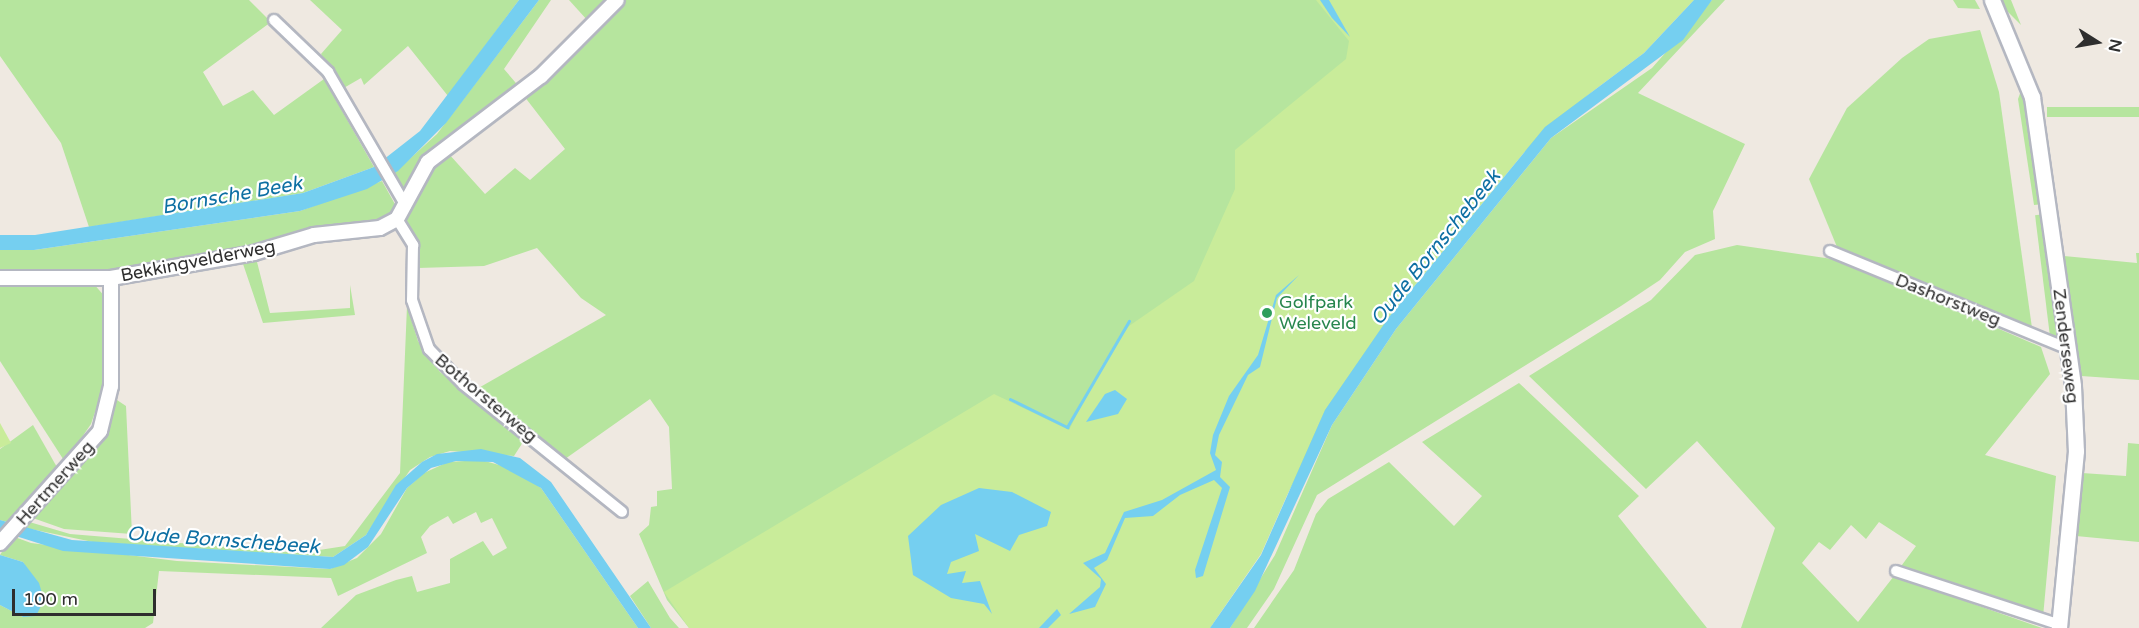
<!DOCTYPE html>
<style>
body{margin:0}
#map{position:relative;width:2139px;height:628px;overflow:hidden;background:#efe9e1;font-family:"Varela Round",sans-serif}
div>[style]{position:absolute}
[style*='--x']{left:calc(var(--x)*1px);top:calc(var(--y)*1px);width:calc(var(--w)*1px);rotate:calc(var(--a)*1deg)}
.green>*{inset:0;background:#b6e59e;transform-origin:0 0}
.pitch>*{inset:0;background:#c9ec9a}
.water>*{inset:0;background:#75cff0}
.stream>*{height:3px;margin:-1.5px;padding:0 1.5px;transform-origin:1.5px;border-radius:1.5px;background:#75cff0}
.roads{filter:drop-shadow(2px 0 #b4b7c1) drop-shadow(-2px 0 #b4b7c1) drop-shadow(0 2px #b4b7c1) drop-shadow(0 -2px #b4b7c1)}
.minor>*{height:10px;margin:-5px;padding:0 5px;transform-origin:5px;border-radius:5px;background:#fff}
.tertiary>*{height:14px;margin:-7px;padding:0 7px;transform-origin:7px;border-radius:7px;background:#fff}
.secondary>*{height:15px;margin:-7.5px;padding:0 7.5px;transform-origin:7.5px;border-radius:7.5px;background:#fff}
.dots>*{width:16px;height:16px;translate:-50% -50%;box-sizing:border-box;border:3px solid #fff;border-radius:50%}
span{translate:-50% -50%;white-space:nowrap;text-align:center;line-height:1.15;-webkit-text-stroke:4.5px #fff;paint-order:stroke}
.street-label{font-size:18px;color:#2e2e2e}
.leisure-label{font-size:18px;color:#27864d}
.left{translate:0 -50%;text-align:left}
.water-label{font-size:20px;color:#0d6fa3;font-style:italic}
.north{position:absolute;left:2067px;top:12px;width:60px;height:60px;-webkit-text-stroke:4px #fff;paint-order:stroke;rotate:101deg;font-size:16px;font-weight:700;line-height:24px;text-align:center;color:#2e2e2e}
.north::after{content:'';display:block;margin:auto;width:21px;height:27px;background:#2e2e2e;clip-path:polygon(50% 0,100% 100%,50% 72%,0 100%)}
.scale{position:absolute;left:12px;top:589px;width:144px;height:27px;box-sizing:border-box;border:3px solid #2e2e2e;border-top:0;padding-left:8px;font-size:18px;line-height:21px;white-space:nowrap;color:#2e2e2e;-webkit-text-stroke:4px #fff;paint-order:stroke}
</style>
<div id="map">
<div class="green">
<div style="clip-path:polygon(0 0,249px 0,271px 22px,203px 72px,223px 106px,253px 90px,274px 115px,324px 79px,374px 167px,303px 193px,89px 227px,61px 143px,0 56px)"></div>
<div style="clip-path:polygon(310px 0,519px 0,448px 96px,408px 46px,364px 85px,361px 78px,342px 89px,321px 54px,342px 30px)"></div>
<div style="clip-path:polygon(539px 0,551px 0,504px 69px,521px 89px,406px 190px,400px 188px,393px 174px,437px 134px)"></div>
<div style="clip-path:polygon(569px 0,610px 0,588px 21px)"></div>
<div style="clip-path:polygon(624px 0,1694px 0,1513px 162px,1389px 317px,1210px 628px,689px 628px,667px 600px,639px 534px,649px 525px,651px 507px,657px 506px,657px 491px,672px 489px,669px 427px,650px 399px,565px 459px,475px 390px,606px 315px,581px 298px,537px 248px,484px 266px,418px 268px,417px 288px,405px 217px,428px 168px,448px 153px,485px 194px,515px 168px,530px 180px,565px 149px,524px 96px)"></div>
<div style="clip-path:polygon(1712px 0,1725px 0,1638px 93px,1745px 144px,1713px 211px,1715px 239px,1685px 252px,1660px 280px,1621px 306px,1317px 495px,1274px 589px,1247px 628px,1230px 628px,1275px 555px,1332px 425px,1396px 329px,1551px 138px,1652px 68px)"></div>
<div style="clip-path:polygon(1953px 0,1975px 0,1980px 9px,1958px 8px)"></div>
<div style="clip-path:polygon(1999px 0,2011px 0,2021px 25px,2005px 9px)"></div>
<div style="clip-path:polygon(1980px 30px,1999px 92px,2032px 328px,1837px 247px,1809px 179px,1847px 108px,1902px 58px,1929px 39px)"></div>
<div style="clip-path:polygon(2025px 80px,2044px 204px,2034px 205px,2018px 99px)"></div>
<div style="left:2139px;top:107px;width:10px;height:92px;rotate:90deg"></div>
<div style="clip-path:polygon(382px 181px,396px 206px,382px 221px,112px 270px,0 272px,0 250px,34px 250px,300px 211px)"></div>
<div style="left:2045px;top:214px;width:125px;height:10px;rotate:83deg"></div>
<div style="clip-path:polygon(1737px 245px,1839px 260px,2041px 347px,2050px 374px,1985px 455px,2056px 476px,2043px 617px,1899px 569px,1916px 546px,1879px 522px,1866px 539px,1851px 525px,1830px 550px,1819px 542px,1802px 563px,1858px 622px,1894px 576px,2042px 628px,1741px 628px,1775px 528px,1697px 441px,1646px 489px,1529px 376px,1651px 300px,1695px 255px)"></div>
<div style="clip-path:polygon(2136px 253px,2139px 253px,2139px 380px,2081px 376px,2064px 256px,2137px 263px)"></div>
<div style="clip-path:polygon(256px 258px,270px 313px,350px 308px,350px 285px,355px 315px,263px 323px,242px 261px)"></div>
<div style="clip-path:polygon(92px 282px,107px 299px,103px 389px,91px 424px,65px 462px,0 361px,0 283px)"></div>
<div style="clip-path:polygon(407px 306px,418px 341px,440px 372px,525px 439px,514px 456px,450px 451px,430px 457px,410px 470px,366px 535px,333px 557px,93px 542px,21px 527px,26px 521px,70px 534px,300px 553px,345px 546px,400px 473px)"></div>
<div style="clip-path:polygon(120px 343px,117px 400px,126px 406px,132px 534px,64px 529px,30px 517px,92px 449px)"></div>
<div style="clip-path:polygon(1519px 383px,1639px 496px,1618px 516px,1707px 628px,1254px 628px,1294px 570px,1316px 514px,1328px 499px,1389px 462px,1454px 526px,1482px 496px,1422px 442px)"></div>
<div style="clip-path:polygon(33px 425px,58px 469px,11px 523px,0 520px,0 449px)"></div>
<div style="clip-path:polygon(2128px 443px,2139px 444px,2139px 542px,2076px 536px,2082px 473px,2126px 476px)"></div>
<div style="clip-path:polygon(481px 460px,514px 469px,541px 488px,638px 628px,321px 628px,356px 595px,396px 580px,412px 576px,417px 592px,450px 583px,450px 559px,483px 541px,493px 556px,507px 548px,492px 518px,481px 523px,476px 512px,453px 524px,448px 516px,430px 526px,421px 537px,427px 553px,338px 596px,331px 578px,159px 571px,153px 623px,145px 628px,0 628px,0 605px,23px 617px,44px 600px,23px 562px,0 555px,12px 536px,31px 543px,177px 561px,330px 569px,357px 558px,381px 534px,407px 488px,424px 473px,448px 462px)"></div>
<div style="clip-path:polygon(648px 581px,670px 618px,679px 628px,651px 628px,630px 596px)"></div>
</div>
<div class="pitch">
<div style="clip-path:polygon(1316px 0,1694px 0,1644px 53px,1545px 127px,1389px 317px,1325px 410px,1261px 554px,1210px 628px,689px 628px,664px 592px,994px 394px,1069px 430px,1102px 365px,1129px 326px,1194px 281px,1235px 189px,1235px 150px,1346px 59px,1349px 41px)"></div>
<div style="clip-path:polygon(0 423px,11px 443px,0 448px)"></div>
</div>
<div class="water">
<div style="clip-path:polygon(519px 0,539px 0,446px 123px,398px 171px,367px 189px,300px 211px,34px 250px,0 250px,0 235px,35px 235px,303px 193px,374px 167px,420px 131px)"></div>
<div style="clip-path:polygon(1320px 0,1329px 0,1350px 37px,1332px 18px)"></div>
<div style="clip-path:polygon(1694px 0,1712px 0,1683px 40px,1551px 138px,1396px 329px,1332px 425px,1255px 591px,1230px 628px,1210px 628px,1261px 555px,1325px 410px,1389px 317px,1545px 127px,1644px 53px)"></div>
<div style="clip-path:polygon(1299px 275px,1277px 298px,1260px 367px,1248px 375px,1219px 435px,1215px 455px,1222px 462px,1220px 477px,1230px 487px,1203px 576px,1196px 578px,1195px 570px,1222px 488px,1214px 480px,1180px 495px,1153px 516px,1125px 518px,1107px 560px,1094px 568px,1106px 584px,1095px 607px,1069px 614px,1100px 587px,1101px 579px,1083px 563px,1105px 553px,1124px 512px,1162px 500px,1216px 470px,1210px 453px,1213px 435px,1229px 396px,1258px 355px,1276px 295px)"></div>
<div style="clip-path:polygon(1115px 390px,1127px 399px,1118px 414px,1086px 422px,1105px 394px)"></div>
<div style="clip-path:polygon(481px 449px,520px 458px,551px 482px,651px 628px,638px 628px,541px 488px,493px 462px,456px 461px,431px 468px,407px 488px,368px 547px,344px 565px,330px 569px,63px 551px,0 531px,0 520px,72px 540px,333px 557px,366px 535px,396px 485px,422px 462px,437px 454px)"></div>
<div style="clip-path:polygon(979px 488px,1012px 492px,1051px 512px,1047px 526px,1019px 535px,1010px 551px,975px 534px,979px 551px,951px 562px,947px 574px,966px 571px,962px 583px,980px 581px,992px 614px,984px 604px,951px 598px,913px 575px,908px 536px,941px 505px)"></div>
<div style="clip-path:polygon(0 555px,23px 562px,39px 583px,44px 600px,36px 616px,23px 617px,0 605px)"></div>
<div style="clip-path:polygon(1057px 609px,1061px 615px,1048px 628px,1039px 628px)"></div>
</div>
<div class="stream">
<div style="--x:1010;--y:399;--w:64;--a:26.2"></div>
<div style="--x:1067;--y:427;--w:123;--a:-59.7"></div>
</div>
<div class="roads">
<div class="minor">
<div style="--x:274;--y:20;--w:75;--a:43.9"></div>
<div style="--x:328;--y:72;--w:155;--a:59.8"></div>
<div style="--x:397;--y:219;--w:31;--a:58"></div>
<div style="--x:413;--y:245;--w:55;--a:91"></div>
<div style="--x:412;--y:300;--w:52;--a:70.9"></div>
<div style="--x:429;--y:349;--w:49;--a:45.8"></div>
<div style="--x:463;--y:384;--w:204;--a:38.8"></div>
<div style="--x:1830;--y:251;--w:256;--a:22.3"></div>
<div style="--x:1896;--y:571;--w:173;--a:18.2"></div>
</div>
<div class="tertiary">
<div style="--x:0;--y:278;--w:111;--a:0"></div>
<div style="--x:111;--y:278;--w:145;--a:-9.9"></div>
<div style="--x:254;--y:253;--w:63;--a:-16.7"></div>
<div style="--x:314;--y:235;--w:66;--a:-6.1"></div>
<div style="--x:380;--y:228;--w:19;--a:-28"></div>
<div style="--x:397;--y:219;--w:65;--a:-61.5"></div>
<div style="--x:428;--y:162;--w:142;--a:-37.3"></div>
<div style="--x:541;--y:76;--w:107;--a:-45"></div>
<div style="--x:0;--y:543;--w:150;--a:-48.2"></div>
<div style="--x:100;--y:431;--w:46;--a:-76.3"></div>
<div style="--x:111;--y:386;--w:108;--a:-90"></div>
</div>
<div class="secondary">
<div style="--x:1992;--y:0;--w:105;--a:67.6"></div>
<div style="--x:2032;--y:97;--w:292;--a:81.9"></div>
<div style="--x:2073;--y:386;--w:65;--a:87.4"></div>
<div style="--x:2076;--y:451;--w:178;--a:95.5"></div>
</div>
</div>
<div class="dots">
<div style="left:1267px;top:313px;background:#2e9e5b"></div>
</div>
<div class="street-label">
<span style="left:198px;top:261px;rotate:-11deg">Bekkingvelderweg</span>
<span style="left:1948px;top:300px;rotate:22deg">Dashorstweg</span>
<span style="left:2066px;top:346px;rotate:83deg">Zenderseweg</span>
<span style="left:486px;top:398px;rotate:40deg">Bothorsterweg</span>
<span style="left:55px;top:483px;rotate:-48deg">Hertmerweg</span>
</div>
<div class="leisure-label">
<span class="left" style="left:1279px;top:313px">Golfpark<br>Weleveld</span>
</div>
<div class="water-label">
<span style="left:232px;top:196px;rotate:-10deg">Bornsche Beek</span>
<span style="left:1436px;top:248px;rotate:-51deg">Oude Bornschebeek</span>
<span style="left:223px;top:541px;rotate:4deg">Oude Bornschebeek</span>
</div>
<div class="north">N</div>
<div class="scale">100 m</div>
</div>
